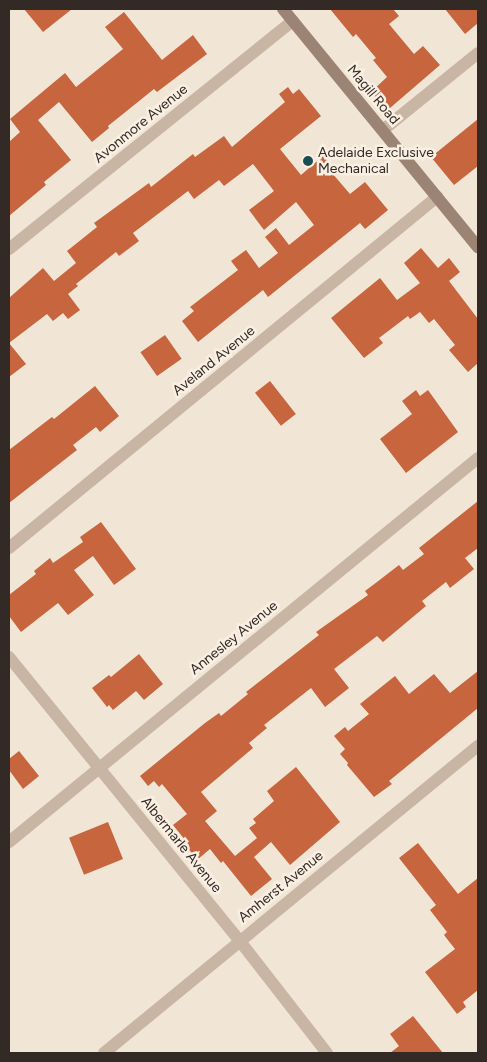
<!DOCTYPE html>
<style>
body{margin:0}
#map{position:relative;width:487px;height:1062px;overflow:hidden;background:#f1e5d6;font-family:Figtree,sans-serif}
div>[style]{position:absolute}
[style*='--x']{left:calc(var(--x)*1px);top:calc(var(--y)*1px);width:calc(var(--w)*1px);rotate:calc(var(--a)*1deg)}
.building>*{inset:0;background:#c7653e;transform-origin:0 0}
.minor>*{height:12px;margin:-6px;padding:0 6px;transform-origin:6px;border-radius:6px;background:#c8b5a3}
.secondary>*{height:12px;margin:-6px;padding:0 6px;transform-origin:6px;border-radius:6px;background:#9c8474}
.dots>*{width:14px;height:14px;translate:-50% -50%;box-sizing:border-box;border:2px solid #f9efe2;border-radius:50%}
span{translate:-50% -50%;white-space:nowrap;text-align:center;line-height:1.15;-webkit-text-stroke:5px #f9efe2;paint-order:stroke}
.street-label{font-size:14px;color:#332a25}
.poi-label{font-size:14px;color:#332a25}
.left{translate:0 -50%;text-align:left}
.frame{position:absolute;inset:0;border:10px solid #332a25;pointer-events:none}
</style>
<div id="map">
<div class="building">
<div style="clip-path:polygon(24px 9px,72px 9px,43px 32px)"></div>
<div style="clip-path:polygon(330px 9px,393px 9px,399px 16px,389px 24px,414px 54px,423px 46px,440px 65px,390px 108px,385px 108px,371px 92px,387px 77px,373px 60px,376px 58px,356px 34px,353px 37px)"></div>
<div style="clip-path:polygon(445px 9px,478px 9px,478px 23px,465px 34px)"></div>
<div style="clip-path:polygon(124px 12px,162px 60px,193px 35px,207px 54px,157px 92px,154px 89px,108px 126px,109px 128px,92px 142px,59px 102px,38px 120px,71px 160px,44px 182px,46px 185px,9px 216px,9px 142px,20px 132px,10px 119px,65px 73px,76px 87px,123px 49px,105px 27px)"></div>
<div style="clip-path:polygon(288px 87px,293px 94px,299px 89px,321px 116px,280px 149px,301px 175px,323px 156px,335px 171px,332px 173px,350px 194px,365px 182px,388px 210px,365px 229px,360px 223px,268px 297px,263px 290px,198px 342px,182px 321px,194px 311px,190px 307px,238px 270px,231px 261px,246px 250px,259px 268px,278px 253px,265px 237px,276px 228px,289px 245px,314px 225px,296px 202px,264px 230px,249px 210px,274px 191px,253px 164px,224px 186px,219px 180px,194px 199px,188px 191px,133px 233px,139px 241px,119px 256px,116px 252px,76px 284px,78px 286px,68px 294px,80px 310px,68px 319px,63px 313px,53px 321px,47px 314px,9px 343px,26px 364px,9px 377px,9px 298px,43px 268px,54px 281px,76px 263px,67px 251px,97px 227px,94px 223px,149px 183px,151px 187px,193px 154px,195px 157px,224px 136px,232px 147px,285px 102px,279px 94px)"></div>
<div style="clip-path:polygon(478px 119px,478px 166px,454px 185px,431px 157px)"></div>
<div style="clip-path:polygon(421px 248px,438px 268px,449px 258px,460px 272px,449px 281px,478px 319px,478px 363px,468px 372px,449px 350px,455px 345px,434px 319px,429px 323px,420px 312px,410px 319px,408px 316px,379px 338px,383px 343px,364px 358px,331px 318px,380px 278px,397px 300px,420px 283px,404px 263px)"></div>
<div style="left:165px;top:335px;width:29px;height:30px;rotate:55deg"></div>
<div style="left:270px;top:381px;width:42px;height:19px;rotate:52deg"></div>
<div style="clip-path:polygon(95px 386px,119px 416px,100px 432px,96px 427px,73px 445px,77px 450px,9px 503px,9px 450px,52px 417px,54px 419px)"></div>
<div style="clip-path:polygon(416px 390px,420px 396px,428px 390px,458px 432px,406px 473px,380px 439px,412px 414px,402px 401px)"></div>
<div style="clip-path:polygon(478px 501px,478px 548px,465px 558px,474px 569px,450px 588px,446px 582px,422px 601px,426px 606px,383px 642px,377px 636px,334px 669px,349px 688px,325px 707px,311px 688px,264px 725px,267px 728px,249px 743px,253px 748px,201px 792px,217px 811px,205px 821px,235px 856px,257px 838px,249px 828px,256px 823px,253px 819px,274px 801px,267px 791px,296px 767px,340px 822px,290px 865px,271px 842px,254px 857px,272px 879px,251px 896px,223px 861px,221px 863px,210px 849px,197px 860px,187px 847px,189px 845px,173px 825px,187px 814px,162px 784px,159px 787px,154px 781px,148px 786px,140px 776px,205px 723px,219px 713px,221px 716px,248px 694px,246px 692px,319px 635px,316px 632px,368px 595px,365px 591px,377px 582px,399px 565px,403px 570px,424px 554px,419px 548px)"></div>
<div style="clip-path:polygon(101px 522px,136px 569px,114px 585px,93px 556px,74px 570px,94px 595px,68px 615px,58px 603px,21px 632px,9px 616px,9px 595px,36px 574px,34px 571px,50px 558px,53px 563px,83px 542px,80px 537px)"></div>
<div style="clip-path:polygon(139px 654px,163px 684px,144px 700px,136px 691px,113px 710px,109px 705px,107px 707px,92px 688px,109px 675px,111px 677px)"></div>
<div style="clip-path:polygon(478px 671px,478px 708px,389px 781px,392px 784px,374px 797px,347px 765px,348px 763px,340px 754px,345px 749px,334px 736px,345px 727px,348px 731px,369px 714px,360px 704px,395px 676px,409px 694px,434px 674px,450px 693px)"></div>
<div style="clip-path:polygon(19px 751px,39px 776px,23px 789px,9px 770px,9px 759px)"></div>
<div style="left:108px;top:822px;width:40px;height:42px;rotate:68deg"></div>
<div style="clip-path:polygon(418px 843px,458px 894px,478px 878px,478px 990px,463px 1002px,466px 1007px,457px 1014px,425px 972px,455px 949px,444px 935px,447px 932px,430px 910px,436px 905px,399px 858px)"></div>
<div style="clip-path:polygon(413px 1016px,443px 1053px,390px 1053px,399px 1046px,390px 1034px)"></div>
</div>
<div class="minor">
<div style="--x:383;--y:130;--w:122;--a:-39"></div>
<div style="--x:9;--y:249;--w:364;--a:-38.8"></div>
<div style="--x:9;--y:548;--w:554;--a:-39.35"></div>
<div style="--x:9;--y:657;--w:365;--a:50.9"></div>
<div style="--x:239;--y:940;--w:143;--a:52.1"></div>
<div style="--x:9;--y:842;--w:606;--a:-39.31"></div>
<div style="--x:104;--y:1053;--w:484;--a:-39.4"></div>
</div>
<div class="secondary">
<div style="--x:283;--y:9;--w:308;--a:50.7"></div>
</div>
<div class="dots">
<div style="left:308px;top:161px;background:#1b4e54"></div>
</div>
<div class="street-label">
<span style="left:373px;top:95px;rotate:50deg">Magill Road</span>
<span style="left:141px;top:124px;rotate:-39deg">Avonmore Avenue</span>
<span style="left:214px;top:361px;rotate:-39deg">Aveland Avenue</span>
<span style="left:234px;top:638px;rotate:-39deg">Annesley Avenue</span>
<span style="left:181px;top:845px;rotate:51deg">Albermarle Avenue</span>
<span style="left:281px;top:887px;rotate:-39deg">Amherst Avenue</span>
</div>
<div class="poi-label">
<span class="left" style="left:318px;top:161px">Adelaide Exclusive<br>Mechanical</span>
</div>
<div class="frame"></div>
</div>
